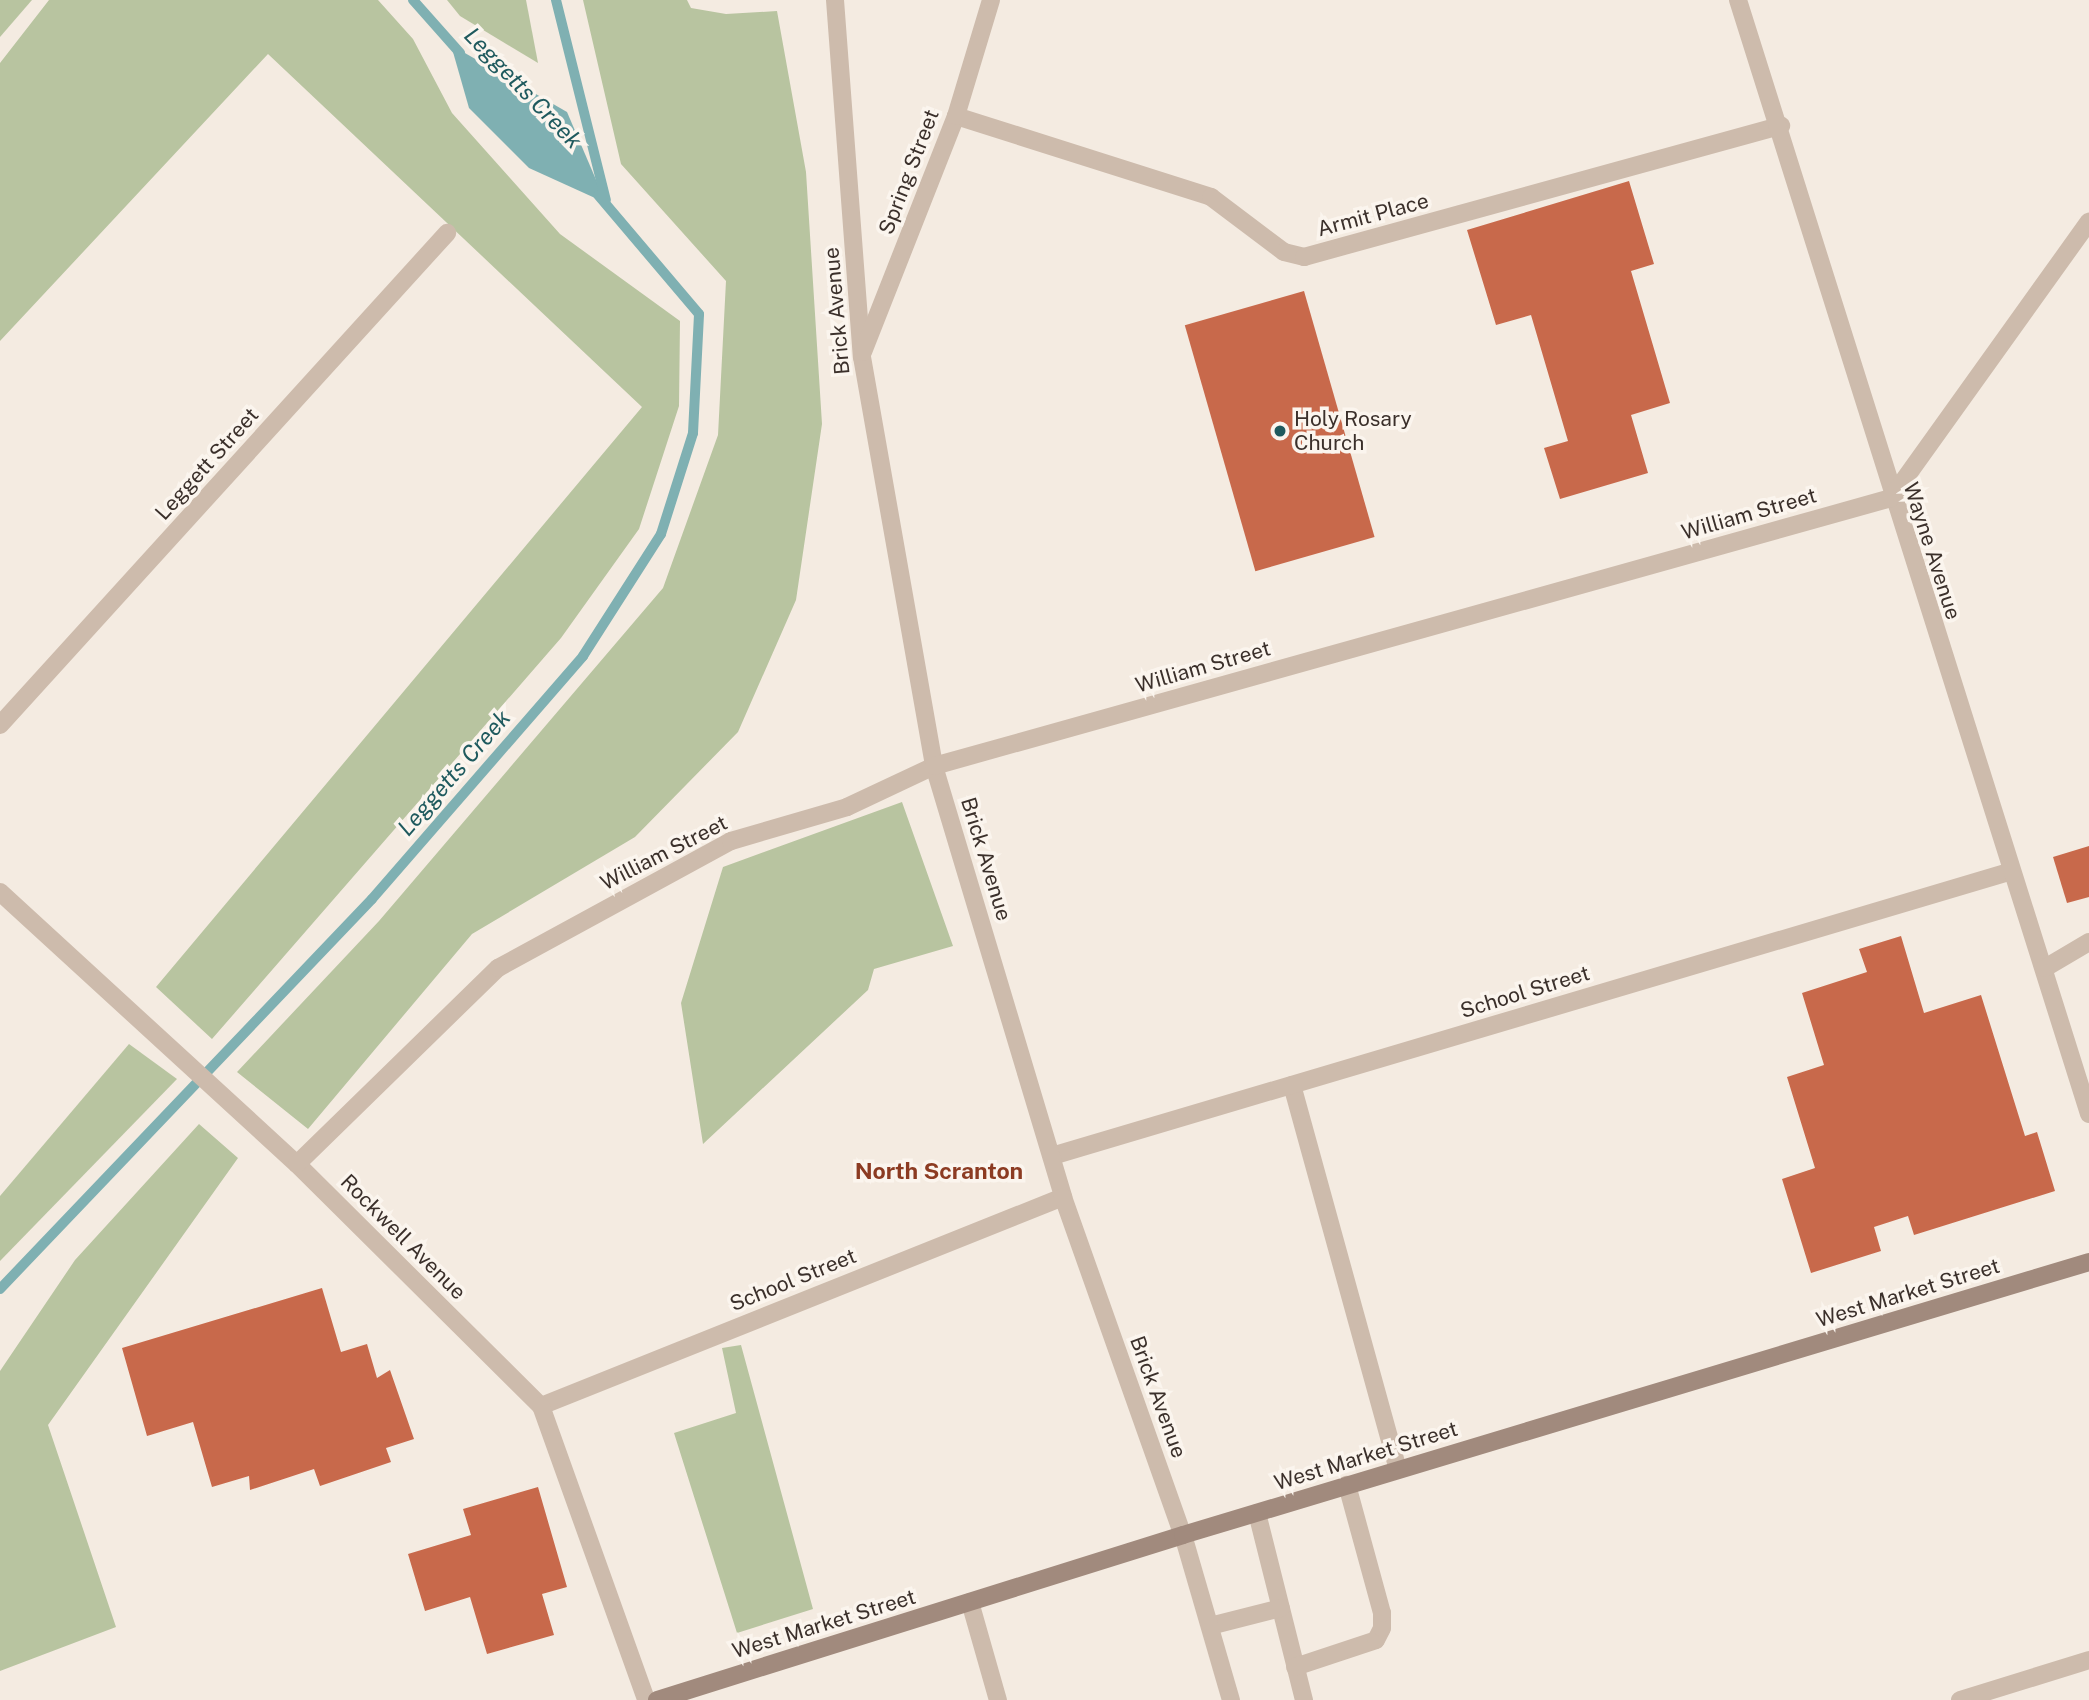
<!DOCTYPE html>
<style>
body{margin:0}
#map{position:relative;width:2089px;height:1700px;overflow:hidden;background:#f4ebe1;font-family:"Public Sans",sans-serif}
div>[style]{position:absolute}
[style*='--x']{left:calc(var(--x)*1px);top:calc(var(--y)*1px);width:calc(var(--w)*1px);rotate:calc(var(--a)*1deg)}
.green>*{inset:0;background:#b8c4a0}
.water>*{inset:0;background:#7fb0b2}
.stream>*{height:10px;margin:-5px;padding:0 5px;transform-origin:5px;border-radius:5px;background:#7fb0b2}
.building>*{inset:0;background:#c8694b;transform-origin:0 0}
.service>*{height:18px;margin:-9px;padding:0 9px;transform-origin:9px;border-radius:9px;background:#cdbbac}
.minor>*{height:18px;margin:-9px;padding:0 9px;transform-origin:9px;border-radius:9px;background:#cdbbac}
.secondary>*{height:18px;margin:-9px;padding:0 9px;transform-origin:9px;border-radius:9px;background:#a18a7d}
.dots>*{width:19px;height:19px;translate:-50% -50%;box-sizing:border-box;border:4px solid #fbf5ee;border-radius:50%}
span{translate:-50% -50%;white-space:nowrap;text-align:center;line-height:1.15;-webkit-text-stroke:7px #fbf5ee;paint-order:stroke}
.street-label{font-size:21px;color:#3b302b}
.poi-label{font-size:21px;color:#3b302b}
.left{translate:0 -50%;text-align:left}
.water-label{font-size:23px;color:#1f5a5e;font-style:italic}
.neighbourhood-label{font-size:23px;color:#8c3b22;font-weight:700}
</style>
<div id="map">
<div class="green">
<div style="clip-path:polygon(0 0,32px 0,0 37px)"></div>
<div style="clip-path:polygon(49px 0,378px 0,413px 39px,452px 113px,560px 234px,680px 321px,679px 406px,639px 529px,561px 638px,212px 1039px,156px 987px,642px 407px,268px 54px,0 341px,0 63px)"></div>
<div style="clip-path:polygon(447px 0,526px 0,538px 63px,460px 16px)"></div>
<div style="clip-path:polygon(583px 0,687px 0,691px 8px,726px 14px,777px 11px,806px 172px,822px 424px,796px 600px,738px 732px,635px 837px,472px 934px,308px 1129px,237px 1072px,379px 921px,663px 588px,718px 435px,726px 281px,621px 164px)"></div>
<div style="clip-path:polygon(902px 802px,953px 946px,874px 969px,868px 990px,703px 1144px,681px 1003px,723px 867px)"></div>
<div style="clip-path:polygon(129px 1044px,177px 1079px,0 1261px,0 1196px)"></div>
<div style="clip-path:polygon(199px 1124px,238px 1158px,48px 1425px,116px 1627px,0 1671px,0 1371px,75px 1260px)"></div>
<div style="clip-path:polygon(741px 1345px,813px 1609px,737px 1633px,674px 1433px,736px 1413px,722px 1348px)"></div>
</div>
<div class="water">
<div style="clip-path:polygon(451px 45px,567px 112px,606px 203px,529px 168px,469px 108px)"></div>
</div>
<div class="stream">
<div style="--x:413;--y:0;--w:71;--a:48.4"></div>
<div style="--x:556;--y:0;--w:206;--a:76"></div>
<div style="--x:0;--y:1289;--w:539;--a:-46.35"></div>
<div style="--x:372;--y:899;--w:322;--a:-49"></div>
<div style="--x:583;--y:656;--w:145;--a:-57.4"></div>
<div style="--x:661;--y:534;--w:106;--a:-72.4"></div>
<div style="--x:693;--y:433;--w:119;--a:-87.1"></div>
<div style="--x:699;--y:314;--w:156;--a:-130.3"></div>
</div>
<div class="building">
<div style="clip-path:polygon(1629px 181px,1654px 264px,1631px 271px,1670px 403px,1631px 415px,1648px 473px,1560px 499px,1544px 448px,1568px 441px,1531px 315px,1496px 325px,1467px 230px)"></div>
<div style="left:1304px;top:291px;width:256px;height:124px;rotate:74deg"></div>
<div style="clip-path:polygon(2089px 846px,2089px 897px,2067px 903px,2053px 857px)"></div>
<div style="clip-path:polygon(1901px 936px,1924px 1013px,1981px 995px,2025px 1136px,2037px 1132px,2055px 1191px,1914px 1235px,1908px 1216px,1874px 1227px,1881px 1251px,1811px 1273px,1782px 1179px,1815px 1168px,1787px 1077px,1824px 1065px,1802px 993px,1867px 972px,1859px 949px)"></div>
<div style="clip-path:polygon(322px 1288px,341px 1352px,367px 1344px,377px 1378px,390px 1370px,414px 1439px,386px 1448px,391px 1462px,320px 1486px,314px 1469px,250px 1490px,249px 1476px,212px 1487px,193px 1422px,147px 1436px,122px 1348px)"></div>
<div style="clip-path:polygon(538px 1487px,567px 1587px,542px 1594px,554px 1635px,487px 1654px,470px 1597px,425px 1611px,408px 1554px,471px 1535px,463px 1509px)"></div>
</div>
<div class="service">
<div style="--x:956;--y:116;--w:268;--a:17.6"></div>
<div style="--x:1211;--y:197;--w:91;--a:37"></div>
<div style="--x:1284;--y:252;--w:21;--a:14"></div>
<div style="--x:1304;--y:257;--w:495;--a:-15.4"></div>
<div style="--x:1292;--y:1085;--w:399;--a:74.6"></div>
<div style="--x:1052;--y:1156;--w:1001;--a:-16.53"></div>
<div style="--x:541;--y:1406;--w:562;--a:-21.82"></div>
<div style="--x:1257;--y:1513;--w:193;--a:75.9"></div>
<div style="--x:970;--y:1602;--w:102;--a:74.1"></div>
<div style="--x:1210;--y:1626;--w:73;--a:-14.2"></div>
<div style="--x:1295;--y:1667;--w:85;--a:-18.4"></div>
<div style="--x:1376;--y:1640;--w:13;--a:-63"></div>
<div style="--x:1382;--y:1628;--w:15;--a:-90"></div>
<div style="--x:1382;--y:1613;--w:133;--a:-105.3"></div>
<div style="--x:1960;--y:1700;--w:135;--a:-17.2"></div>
</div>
<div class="minor">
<div style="--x:835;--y:0;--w:358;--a:85.7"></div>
<div style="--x:862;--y:357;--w:415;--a:80"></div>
<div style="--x:934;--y:766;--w:450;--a:73.3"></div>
<div style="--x:1063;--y:1197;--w:359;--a:70.5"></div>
<div style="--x:1183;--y:1535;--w:172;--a:73.8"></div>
<div style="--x:1738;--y:0;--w:1168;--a:72.51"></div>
<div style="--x:863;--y:352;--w:254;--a:-68.5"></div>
<div style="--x:956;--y:116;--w:121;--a:-73.2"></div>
<div style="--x:0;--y:725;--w:665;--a:-47.74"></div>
<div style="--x:0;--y:892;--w:403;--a:42.5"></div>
<div style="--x:297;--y:1164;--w:344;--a:44.8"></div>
<div style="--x:541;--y:1406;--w:312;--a:70.3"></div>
<div style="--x:2045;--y:968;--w:51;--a:-30.6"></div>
<div style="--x:297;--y:1164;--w:281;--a:-44.3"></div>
<div style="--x:498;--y:968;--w:265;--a:-28.6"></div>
<div style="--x:731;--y:841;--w:121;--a:-16.3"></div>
<div style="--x:847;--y:807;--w:96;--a:-25.2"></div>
<div style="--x:934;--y:766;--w:994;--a:-15.64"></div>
<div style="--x:1891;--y:498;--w:340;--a:-54.4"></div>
</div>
<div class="secondary">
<div style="--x:657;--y:1700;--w:551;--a:-17.42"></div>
<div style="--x:1183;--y:1535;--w:946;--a:-16.77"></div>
</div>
<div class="dots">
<div style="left:1280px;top:431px;background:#1f5a5e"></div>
</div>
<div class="street-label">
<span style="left:909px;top:172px;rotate:-69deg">Spring Street</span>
<span style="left:1373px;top:215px;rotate:-15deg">Armit Place</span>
<span style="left:837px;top:311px;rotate:-95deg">Brick Avenue</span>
<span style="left:207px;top:464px;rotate:-48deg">Leggett Street</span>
<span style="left:1749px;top:514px;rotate:-16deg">William Street</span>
<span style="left:1932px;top:551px;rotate:72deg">Wayne Avenue</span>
<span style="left:1203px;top:667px;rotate:-16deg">William Street</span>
<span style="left:664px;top:853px;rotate:-27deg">William Street</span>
<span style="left:986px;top:859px;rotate:73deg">Brick Avenue</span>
<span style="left:1525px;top:992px;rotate:-17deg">School Street</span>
<span style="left:403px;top:1237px;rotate:45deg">Rockwell Avenue</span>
<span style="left:793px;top:1280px;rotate:-22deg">School Street</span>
<span style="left:1908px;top:1293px;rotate:-17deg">West Market Street</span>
<span style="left:1158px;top:1397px;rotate:70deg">Brick Avenue</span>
<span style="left:1366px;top:1456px;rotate:-17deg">West Market Street</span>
<span style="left:824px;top:1624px;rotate:-17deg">West Market Street</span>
</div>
<div class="poi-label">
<span class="left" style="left:1294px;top:431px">Holy Rosary<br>Church</span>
</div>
<div class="water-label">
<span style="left:523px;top:88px;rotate:46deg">Leggetts Creek</span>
<span style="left:454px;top:773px;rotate:-49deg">Leggetts Creek</span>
</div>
<div class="neighbourhood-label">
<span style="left:939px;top:1171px">North Scranton</span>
</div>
</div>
